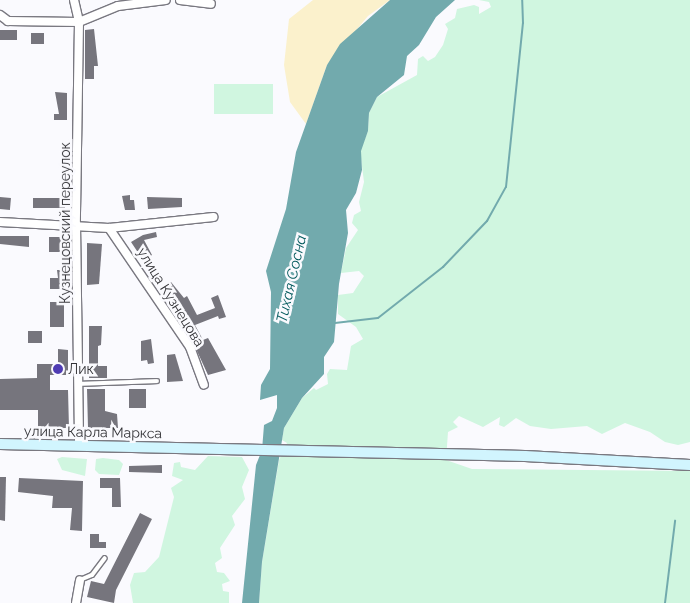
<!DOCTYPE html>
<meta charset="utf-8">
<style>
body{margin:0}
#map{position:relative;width:690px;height:603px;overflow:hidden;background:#fafafe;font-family:Raleway,sans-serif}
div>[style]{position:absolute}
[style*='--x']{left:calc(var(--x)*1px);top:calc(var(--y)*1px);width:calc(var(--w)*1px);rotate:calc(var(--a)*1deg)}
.green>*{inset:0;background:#d0f6e0;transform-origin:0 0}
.sand>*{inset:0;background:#fbf1cc}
.water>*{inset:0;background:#72aaad}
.stream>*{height:2px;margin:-1px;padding:0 1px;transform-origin:1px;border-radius:1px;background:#72aaad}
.building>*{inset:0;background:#76757d;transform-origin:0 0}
.roads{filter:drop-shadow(1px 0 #797880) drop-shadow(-1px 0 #797880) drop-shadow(0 1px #797880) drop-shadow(0 -1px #797880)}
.service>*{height:4px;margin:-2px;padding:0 2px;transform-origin:2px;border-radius:2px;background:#fff}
.minor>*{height:8px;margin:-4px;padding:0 4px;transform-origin:4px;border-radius:4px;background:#fff}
.secondary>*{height:10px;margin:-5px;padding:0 5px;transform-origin:5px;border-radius:5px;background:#d1f5fe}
.dots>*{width:14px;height:14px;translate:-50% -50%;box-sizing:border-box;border:2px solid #fafafe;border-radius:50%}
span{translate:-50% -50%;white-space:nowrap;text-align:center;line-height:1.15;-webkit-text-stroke:5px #fafafe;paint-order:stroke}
.street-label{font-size:14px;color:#323236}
.poi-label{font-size:14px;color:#323236}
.left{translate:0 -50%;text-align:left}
.water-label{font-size:15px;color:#055b5e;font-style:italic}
</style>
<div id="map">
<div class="green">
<div style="clip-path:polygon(479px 0,690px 0,690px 442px,678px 445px,665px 442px,650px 432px,625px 423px,602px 434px,587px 426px,551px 429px,530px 426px,516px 418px,504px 427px,499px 425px,500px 417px,483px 427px,459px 416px,453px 422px,458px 427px,448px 432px,446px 460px,472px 469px,690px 471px,690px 603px,259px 603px,262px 562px,279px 460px,287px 443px,282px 440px,284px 428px,302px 398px,314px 388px,316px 390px,328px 384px,327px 374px,330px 369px,347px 370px,351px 346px,363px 339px,356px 327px,338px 314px,338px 295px,353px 293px,364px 276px,359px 271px,341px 273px,346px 248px,358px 230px,352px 223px,354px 215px,361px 211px,359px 202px,364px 182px,360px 151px,368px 131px,369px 113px,377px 97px,417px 75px,418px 59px,423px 56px,428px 61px,435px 57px,443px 45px,448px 29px,445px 24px,455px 18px,457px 9px,474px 5px,479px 7px,479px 14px,491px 7px,489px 2px)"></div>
<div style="left:273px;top:84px;width:30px;height:59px;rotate:90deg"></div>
<div style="clip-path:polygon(208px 456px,242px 457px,249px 470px,242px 487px,245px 499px,232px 516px,235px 525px,220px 548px,222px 558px,215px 563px,217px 572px,224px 573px,230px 581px,222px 584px,223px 591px,229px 592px,229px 603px,133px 603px,130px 585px,134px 573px,145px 572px,159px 557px,174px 497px,171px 488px,183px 480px,172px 476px,174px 463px,180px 462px,181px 467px,195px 470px)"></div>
<div style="clip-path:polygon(62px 457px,87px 459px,85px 476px,62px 470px,57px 459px)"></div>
<div style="clip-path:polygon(103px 458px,119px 460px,123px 464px,119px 475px,99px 474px,95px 470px,96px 459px)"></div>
</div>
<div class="sand">
<div style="clip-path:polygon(313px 0,390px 0,368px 16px,327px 65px,306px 124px,290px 102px,284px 65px,289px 19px)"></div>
</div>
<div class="water">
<div style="clip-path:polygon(390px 0,455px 0,436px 17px,419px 45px,407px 56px,404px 75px,377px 97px,369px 113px,368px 131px,361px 151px,362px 170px,356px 193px,346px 210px,348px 233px,339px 284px,334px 342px,324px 357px,324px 374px,302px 398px,284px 428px,262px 562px,259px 603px,242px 603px,256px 465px,262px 450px,264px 425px,272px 421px,277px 408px,277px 395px,260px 400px,261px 385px,270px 369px,271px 292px,266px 271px,286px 209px,296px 152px,327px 65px,340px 44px)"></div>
</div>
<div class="stream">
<div style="--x:335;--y:323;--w:43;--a:-6.6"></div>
<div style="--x:378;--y:318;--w:83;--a:-38.1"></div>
<div style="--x:443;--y:267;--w:64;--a:-46.3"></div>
<div style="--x:487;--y:221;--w:39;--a:-61"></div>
<div style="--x:506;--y:187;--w:165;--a:-84.1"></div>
<div style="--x:523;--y:23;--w:23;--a:-92"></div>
<div style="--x:665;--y:603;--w:83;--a:-83"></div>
</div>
<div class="building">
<div style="clip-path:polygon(94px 29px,98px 66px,94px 66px,94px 79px,85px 79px,85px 30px)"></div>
<div style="left:0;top:30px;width:17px;height:10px"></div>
<div style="left:31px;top:33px;width:13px;height:11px"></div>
<div style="clip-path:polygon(55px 92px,67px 93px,67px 120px,54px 120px,54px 114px,59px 114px)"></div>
<div style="clip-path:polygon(130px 195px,130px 200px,134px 200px,135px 210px,125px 210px,122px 196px)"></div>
<div style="left:0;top:197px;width:11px;height:12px;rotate:5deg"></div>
<div style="clip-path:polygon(147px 197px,182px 198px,182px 207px,148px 209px)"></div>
<div style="left:65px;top:198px;width:10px;height:32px;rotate:90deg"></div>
<div style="clip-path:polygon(156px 232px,157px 237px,144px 240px,152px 255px,143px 260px,131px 242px,143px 235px)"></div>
<div style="clip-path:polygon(0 236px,29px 236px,29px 247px,0 244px)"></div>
<div style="left:49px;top:237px;width:15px;height:15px"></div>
<div style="clip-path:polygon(87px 243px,102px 244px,99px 284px,87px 285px)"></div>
<div style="clip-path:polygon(57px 270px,64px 270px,65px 286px,62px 289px,50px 289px,50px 278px,58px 278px)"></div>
<div style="clip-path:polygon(171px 282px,184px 298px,187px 296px,197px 315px,215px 308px,211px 298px,218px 295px,226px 317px,219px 319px,218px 316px,195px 325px,203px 340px,208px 338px,226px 370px,208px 375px,180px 314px,161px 288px)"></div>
<div style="left:50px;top:302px;width:14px;height:25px"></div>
<div style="clip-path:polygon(89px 326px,102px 326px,101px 345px,98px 346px,98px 366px,107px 366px,107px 378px,89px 378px)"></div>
<div style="left:28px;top:331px;width:14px;height:12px"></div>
<div style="clip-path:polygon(151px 339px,154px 363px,148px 364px,147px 360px,141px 361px,141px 341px)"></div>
<div style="clip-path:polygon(58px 349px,68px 350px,68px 375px,50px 375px,50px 390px,68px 390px,69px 428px,38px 428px,38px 410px,0 410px,0 379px,37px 378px,37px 364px,58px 364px)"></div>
<div style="clip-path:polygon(175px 354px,183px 381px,167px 382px,167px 355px)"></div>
<div style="clip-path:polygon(87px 389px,105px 389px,105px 411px,117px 414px,118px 428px,88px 428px)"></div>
<div style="left:129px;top:389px;width:17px;height:19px"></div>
<div style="clip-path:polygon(162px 465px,162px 473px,129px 472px,129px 466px)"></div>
<div style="clip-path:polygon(0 477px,6px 477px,5px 521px,0 520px)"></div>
<div style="clip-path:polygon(19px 478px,83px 481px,82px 531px,70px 530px,72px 508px,52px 508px,53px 496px,18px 492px)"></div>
<div style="clip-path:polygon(100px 478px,120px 478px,121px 507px,112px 507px,112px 488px,100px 488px)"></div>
<div style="clip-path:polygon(140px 513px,152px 519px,116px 590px,114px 603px,87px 597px,91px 581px,104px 584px)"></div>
<div style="clip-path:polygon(90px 534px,99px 534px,99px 542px,106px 542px,106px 548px,90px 548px)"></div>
</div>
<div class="roads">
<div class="service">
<div style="--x:78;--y:384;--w:79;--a:-2.2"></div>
<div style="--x:80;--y:580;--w:13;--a:-23"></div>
<div style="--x:92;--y:575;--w:21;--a:-53"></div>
</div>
<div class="minor">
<div style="--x:74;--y:0;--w:23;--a:77"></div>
<div style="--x:79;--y:22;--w:202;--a:90.9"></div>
<div style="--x:76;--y:224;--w:222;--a:89.2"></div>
<div style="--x:180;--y:0;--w:31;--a:7"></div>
<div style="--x:0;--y:15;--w:10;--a:37"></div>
<div style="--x:8;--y:21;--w:71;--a:0.8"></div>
<div style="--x:79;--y:22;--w:42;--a:-22.3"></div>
<div style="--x:118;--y:6;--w:48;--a:-7.1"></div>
<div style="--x:0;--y:222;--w:109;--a:3.2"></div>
<div style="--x:109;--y:228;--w:105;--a:-6"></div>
<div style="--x:109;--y:228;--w:144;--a:55.8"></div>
<div style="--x:190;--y:347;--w:40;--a:69.8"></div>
<div style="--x:76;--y:603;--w:23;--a:-80"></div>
</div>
<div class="secondary">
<div style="--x:0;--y:444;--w:525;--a:1.31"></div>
<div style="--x:525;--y:456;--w:165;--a:3.1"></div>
</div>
</div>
<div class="dots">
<div style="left:58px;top:369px;background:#4f3cb3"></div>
</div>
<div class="street-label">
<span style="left:65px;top:223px;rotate:-90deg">Кузнецовский переулок</span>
<span style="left:171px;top:297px;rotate:58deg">улица Кузнецова</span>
<span style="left:93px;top:432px;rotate:1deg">улица Карла Маркса</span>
</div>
<div class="poi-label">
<span class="left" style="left:68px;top:369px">Лик</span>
</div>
<div class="water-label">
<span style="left:292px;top:279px;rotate:-77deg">Тихая Сосна</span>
</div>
</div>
